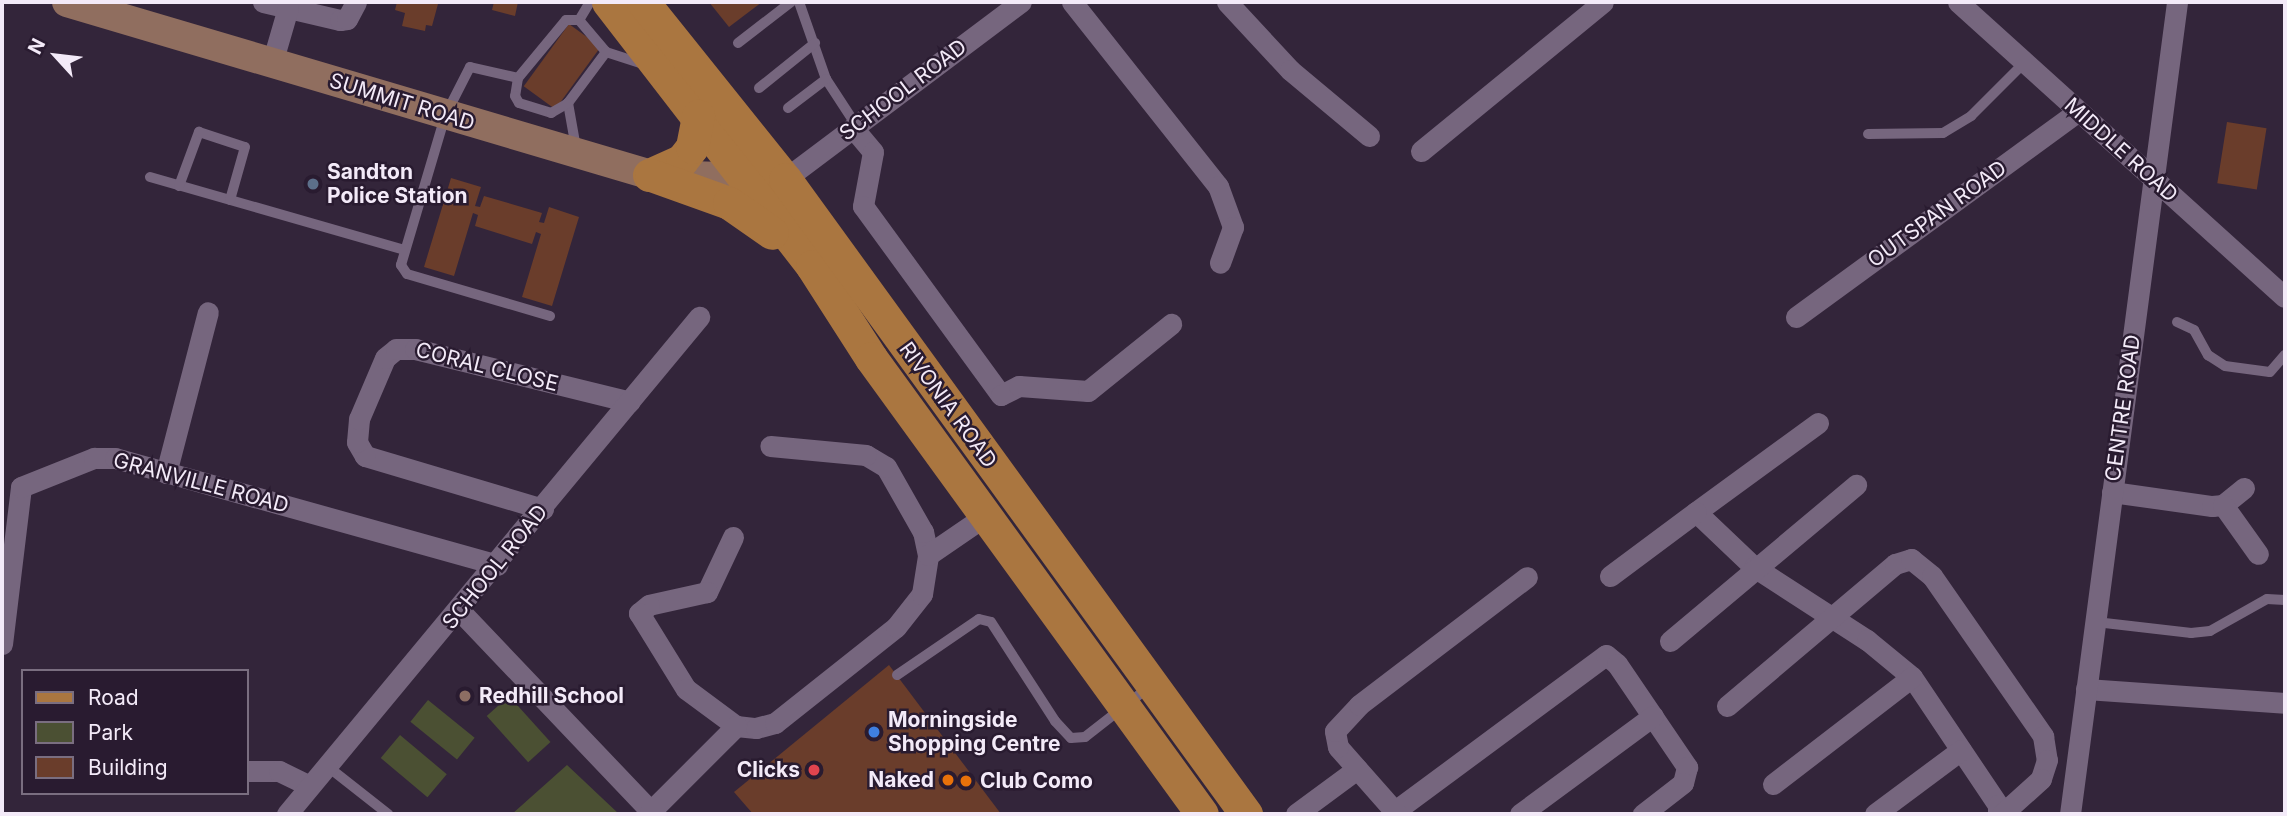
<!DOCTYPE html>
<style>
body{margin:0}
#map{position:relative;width:2287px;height:816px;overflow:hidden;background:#33253a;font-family:Inter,sans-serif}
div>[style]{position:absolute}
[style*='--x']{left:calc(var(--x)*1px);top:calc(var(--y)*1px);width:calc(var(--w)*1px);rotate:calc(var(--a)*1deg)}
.green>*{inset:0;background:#4b5033;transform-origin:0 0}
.building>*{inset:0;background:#6a3d2b;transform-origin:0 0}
.lane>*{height:10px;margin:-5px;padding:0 5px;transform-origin:5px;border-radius:5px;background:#76667e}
.street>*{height:21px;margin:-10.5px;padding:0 10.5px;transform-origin:10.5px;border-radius:10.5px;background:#76667e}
.secondary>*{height:30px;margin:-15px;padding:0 15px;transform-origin:15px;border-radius:15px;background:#906e5f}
.primary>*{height:33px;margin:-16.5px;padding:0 16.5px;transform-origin:16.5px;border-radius:16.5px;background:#aa7640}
.dots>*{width:19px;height:19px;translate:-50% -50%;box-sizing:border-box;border:4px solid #291b30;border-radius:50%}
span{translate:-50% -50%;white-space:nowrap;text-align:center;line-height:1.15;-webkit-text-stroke:5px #291b30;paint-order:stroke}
.street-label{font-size:21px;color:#f3eaf8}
.poi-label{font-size:21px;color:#f3eaf8;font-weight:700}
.left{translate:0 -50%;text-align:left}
.right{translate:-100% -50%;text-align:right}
.frame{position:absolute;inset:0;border:4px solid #f3eaf8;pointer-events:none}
.legend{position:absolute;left:21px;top:669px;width:228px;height:126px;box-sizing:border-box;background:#291b30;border:2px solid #7a6e80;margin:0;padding:9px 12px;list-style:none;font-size:21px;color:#f3eaf8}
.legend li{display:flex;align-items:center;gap:14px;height:35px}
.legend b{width:35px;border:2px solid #7a6e80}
.north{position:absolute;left:21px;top:21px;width:70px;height:70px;-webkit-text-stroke:5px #291b30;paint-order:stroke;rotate:297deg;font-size:19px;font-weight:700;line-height:28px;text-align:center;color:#f3eaf8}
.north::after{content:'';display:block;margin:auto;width:24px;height:32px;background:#f3eaf8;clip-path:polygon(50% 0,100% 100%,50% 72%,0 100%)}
</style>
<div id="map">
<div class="green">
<div style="left:509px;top:696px;width:62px;height:30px;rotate:48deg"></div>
<div style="left:428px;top:700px;width:60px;height:28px;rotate:39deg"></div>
<div style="left:400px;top:735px;width:61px;height:30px;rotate:40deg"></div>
<div style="clip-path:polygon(567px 765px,619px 814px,512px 814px)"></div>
</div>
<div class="building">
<div style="clip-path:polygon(397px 2px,438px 4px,432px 26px,426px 25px,425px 31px,402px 26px,405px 13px,395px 10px)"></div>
<div style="clip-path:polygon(494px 2px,518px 2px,515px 16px,492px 10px)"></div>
<div style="clip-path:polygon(709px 2px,762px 2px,729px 27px)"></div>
<div style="left:569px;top:24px;width:39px;height:77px;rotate:36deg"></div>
<div style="left:2227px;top:122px;width:40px;height:62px;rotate:9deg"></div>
<div style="clip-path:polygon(451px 178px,481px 187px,475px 206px,480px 207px,484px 196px,542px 213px,539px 222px,544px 223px,549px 207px,579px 217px,552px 306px,522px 297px,541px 234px,536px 232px,532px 244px,475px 226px,478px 215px,473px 213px,454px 276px,424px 267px)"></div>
<div style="clip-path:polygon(889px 665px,1001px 814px,753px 814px,734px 792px)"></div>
</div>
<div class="lane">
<div style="--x:590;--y:2;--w:21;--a:121"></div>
<div style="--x:579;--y:20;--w:42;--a:49.8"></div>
<div style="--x:606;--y:52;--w:39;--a:18"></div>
<div style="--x:799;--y:2;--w:82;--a:70.7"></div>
<div style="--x:826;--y:79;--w:55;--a:56.9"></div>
<div style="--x:738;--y:43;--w:67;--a:-37.7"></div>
<div style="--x:518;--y:78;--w:75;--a:-50.4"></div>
<div style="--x:566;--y:20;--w:13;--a:0"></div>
<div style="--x:759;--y:88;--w:72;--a:-38.8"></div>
<div style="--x:788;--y:108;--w:48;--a:-37.3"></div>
<div style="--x:1868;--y:134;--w:75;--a:-0.8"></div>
<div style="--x:1943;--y:133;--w:33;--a:-31"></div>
<div style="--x:1971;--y:116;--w:76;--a:-45"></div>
<div style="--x:576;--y:148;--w:46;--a:-100.1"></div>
<div style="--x:568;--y:103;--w:64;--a:-53.3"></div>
<div style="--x:150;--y:177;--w:264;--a:16"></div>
<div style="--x:179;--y:186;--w:58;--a:-69.7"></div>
<div style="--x:199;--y:132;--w:48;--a:18.1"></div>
<div style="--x:245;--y:147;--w:55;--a:105.8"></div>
<div style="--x:550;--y:316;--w:149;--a:-163.6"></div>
<div style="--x:407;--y:274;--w:11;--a:-124"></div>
<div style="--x:401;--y:265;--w:155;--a:-73.5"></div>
<div style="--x:445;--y:116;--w:55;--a:-63"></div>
<div style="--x:470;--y:67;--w:49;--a:12.9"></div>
<div style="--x:518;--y:78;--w:18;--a:99"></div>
<div style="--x:515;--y:96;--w:8;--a:60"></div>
<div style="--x:519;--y:103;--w:34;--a:17"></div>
<div style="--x:551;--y:113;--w:20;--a:-30"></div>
<div style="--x:2177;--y:322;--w:19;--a:25"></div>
<div style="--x:2194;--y:330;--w:29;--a:61"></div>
<div style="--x:2208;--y:355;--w:20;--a:33"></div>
<div style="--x:2225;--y:366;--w:45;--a:7.6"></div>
<div style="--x:2270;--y:372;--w:23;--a:-49"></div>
<div style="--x:2096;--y:622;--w:96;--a:6.6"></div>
<div style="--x:2191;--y:633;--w:19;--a:-6"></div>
<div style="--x:2210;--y:631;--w:65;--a:-29.3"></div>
<div style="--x:2267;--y:599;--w:18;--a:3"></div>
<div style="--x:897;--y:675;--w:99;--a:-34.3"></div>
<div style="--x:979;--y:619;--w:12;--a:14"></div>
<div style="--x:991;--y:622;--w:118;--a:57.1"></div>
<div style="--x:1055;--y:721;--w:23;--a:47"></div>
<div style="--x:1071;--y:738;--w:14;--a:-4"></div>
<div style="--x:1085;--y:737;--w:81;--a:-38"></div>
<div style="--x:327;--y:766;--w:78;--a:38.2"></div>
</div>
<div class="street">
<div style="--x:263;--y:2;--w:79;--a:13.2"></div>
<div style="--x:340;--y:20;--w:7;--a:-8"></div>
<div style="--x:347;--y:19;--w:19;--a:-62"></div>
<div style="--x:1072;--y:2;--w:235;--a:51.6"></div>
<div style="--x:1218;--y:186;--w:44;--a:69.9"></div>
<div style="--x:1233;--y:227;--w:38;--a:110"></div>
<div style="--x:1227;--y:2;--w:93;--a:47.2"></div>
<div style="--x:1290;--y:70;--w:103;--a:39.9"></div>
<div style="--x:1958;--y:2;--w:440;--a:42.1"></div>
<div style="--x:272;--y:63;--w:57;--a:-73.8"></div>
<div style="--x:853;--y:128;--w:31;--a:50"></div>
<div style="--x:873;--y:152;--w:55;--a:100.5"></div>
<div style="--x:863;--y:206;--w:234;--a:53.9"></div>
<div style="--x:1001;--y:395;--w:20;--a:-27"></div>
<div style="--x:1019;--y:386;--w:69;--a:4.1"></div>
<div style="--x:1088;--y:391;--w:107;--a:-38.9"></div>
<div style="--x:1421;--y:151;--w:235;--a:-39.3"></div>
<div style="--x:785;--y:179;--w:295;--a:-36.9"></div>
<div style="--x:1796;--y:317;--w:349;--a:-36.1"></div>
<div style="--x:1818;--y:423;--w:151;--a:143.9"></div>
<div style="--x:1696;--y:512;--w:80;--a:43.5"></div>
<div style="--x:1754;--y:567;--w:135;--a:32.9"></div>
<div style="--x:1867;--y:640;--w:58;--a:39.4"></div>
<div style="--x:1912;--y:677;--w:154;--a:56.1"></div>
<div style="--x:1998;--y:805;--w:9;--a:90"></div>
<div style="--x:166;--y:473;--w:166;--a:-75.4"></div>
<div style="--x:2112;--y:492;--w:101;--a:8"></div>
<div style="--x:2212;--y:506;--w:11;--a:-5"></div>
<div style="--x:2223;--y:505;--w:27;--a:-39"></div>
<div style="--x:2223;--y:505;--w:60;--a:54.5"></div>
<div style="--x:543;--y:509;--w:186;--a:-163.4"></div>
<div style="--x:365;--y:456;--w:16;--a:-120"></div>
<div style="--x:357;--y:442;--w:23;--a:-85"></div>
<div style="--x:359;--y:419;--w:66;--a:-66.9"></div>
<div style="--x:385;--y:358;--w:14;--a:-39"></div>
<div style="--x:396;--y:349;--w:19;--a:0"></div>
<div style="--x:415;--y:349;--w:221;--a:13.8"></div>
<div style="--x:733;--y:537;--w:61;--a:115.3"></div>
<div style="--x:707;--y:592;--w:59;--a:167.4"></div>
<div style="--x:649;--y:605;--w:13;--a:141"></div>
<div style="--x:639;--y:613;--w:89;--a:58.3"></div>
<div style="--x:686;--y:689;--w:62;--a:36.5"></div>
<div style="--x:736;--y:726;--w:20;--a:6"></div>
<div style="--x:756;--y:728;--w:20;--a:-15"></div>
<div style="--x:775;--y:723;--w:154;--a:-38.4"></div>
<div style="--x:896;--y:627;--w:42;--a:-51.8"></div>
<div style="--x:922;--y:594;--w:39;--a:-81"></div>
<div style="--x:928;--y:555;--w:24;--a:-102"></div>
<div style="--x:923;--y:532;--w:75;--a:-119.6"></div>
<div style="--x:886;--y:467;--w:23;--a:-149"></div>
<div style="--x:866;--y:455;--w:96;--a:-174.6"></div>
<div style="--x:928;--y:555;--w:69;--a:-34.4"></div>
<div style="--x:1610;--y:576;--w:107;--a:-36.7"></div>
<div style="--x:460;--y:611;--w:280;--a:46.4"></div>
<div style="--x:1670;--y:641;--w:243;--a:-40"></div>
<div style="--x:2;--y:644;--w:158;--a:-83.1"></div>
<div style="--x:21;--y:487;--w:79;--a:-21.7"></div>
<div style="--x:94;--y:458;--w:21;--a:0"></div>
<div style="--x:115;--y:458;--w:397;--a:15.6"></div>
<div style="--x:2086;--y:689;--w:199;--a:4"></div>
<div style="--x:1727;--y:706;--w:220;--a:-40.2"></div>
<div style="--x:1895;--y:564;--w:17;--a:-17"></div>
<div style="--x:1911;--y:559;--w:27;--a:39"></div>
<div style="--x:1932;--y:576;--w:195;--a:55.2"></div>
<div style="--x:2043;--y:736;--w:24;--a:81"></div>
<div style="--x:2047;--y:760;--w:20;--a:108"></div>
<div style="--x:2041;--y:779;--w:52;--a:138.1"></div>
<div style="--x:247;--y:771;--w:32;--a:0"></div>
<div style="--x:279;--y:771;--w:34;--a:26"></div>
<div style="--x:1773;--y:784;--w:175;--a:-37.6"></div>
<div style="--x:1395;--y:811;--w:262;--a:-36.5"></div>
<div style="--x:1606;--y:655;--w:14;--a:39"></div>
<div style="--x:1617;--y:664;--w:125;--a:55.8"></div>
<div style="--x:1687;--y:767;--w:16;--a:104"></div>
<div style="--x:1683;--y:783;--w:51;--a:142.2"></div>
<div style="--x:650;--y:812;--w:122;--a:-45"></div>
<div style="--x:287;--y:814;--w:646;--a:-50.34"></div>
<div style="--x:1296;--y:814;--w:76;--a:-36.4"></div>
<div style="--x:1397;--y:814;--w:89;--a:-131.4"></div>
<div style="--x:1338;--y:747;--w:16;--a:-101"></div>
<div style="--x:1335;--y:731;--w:35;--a:-47"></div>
<div style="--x:1359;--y:705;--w:211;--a:-37.3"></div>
<div style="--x:1520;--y:814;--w:165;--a:-36.4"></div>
<div style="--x:1875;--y:814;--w:107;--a:-36.7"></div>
<div style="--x:2070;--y:814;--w:819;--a:-82.49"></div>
</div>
<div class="secondary">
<div style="--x:67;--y:2;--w:609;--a:16.5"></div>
<div style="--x:651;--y:175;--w:110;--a:1.6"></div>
</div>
<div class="primary">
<div style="--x:608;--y:2;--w:334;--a:52.3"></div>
<div style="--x:812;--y:266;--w:109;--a:57.3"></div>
<div style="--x:871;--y:358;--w:563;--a:54.02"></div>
<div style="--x:643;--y:2;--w:227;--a:51.3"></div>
<div style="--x:785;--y:179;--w:785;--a:54.02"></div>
<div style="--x:649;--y:175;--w:36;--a:-24"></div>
<div style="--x:682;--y:160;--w:16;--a:-52"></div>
<div style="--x:692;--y:147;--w:32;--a:-79"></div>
<div style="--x:651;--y:175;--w:83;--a:19.7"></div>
<div style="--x:729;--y:203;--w:52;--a:34.9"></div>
</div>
<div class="dots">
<div style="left:313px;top:184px;background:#5c6f8a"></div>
<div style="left:465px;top:696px;background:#8d6e63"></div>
<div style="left:874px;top:732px;background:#3f7fe0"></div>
<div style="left:814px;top:770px;background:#e0444e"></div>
<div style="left:948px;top:780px;background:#e8710a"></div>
<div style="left:966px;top:781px;background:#e8710a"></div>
</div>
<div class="street-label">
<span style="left:903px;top:90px;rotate:-37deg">SCHOOL ROAD</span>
<span style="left:402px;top:102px;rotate:17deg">SUMMIT ROAD</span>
<span style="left:2121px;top:150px;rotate:42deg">MIDDLE ROAD</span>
<span style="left:1937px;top:214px;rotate:-36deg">OUTSPAN ROAD</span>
<span style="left:487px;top:367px;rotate:14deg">CORAL CLOSE</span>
<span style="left:948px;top:405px;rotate:54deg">RIVONIA ROAD</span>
<span style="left:2123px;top:408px;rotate:-82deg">CENTRE ROAD</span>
<span style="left:201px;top:483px;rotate:15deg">GRANVILLE ROAD</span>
<span style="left:495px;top:567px;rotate:-51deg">SCHOOL ROAD</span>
</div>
<div class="poi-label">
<span class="left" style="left:327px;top:184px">Sandton<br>Police Station</span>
<span class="left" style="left:479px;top:696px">Redhill School</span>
<span class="left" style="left:888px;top:732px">Morningside<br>Shopping Centre</span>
<span class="right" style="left:800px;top:770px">Clicks</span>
<span class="right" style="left:934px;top:780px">Naked</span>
<span class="left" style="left:980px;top:781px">Club Como</span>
</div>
<div class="frame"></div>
<ul class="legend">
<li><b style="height:9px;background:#aa7640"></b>Road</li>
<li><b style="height:19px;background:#4b5033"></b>Park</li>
<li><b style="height:19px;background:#6a3d2b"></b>Building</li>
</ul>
<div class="north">N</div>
</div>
